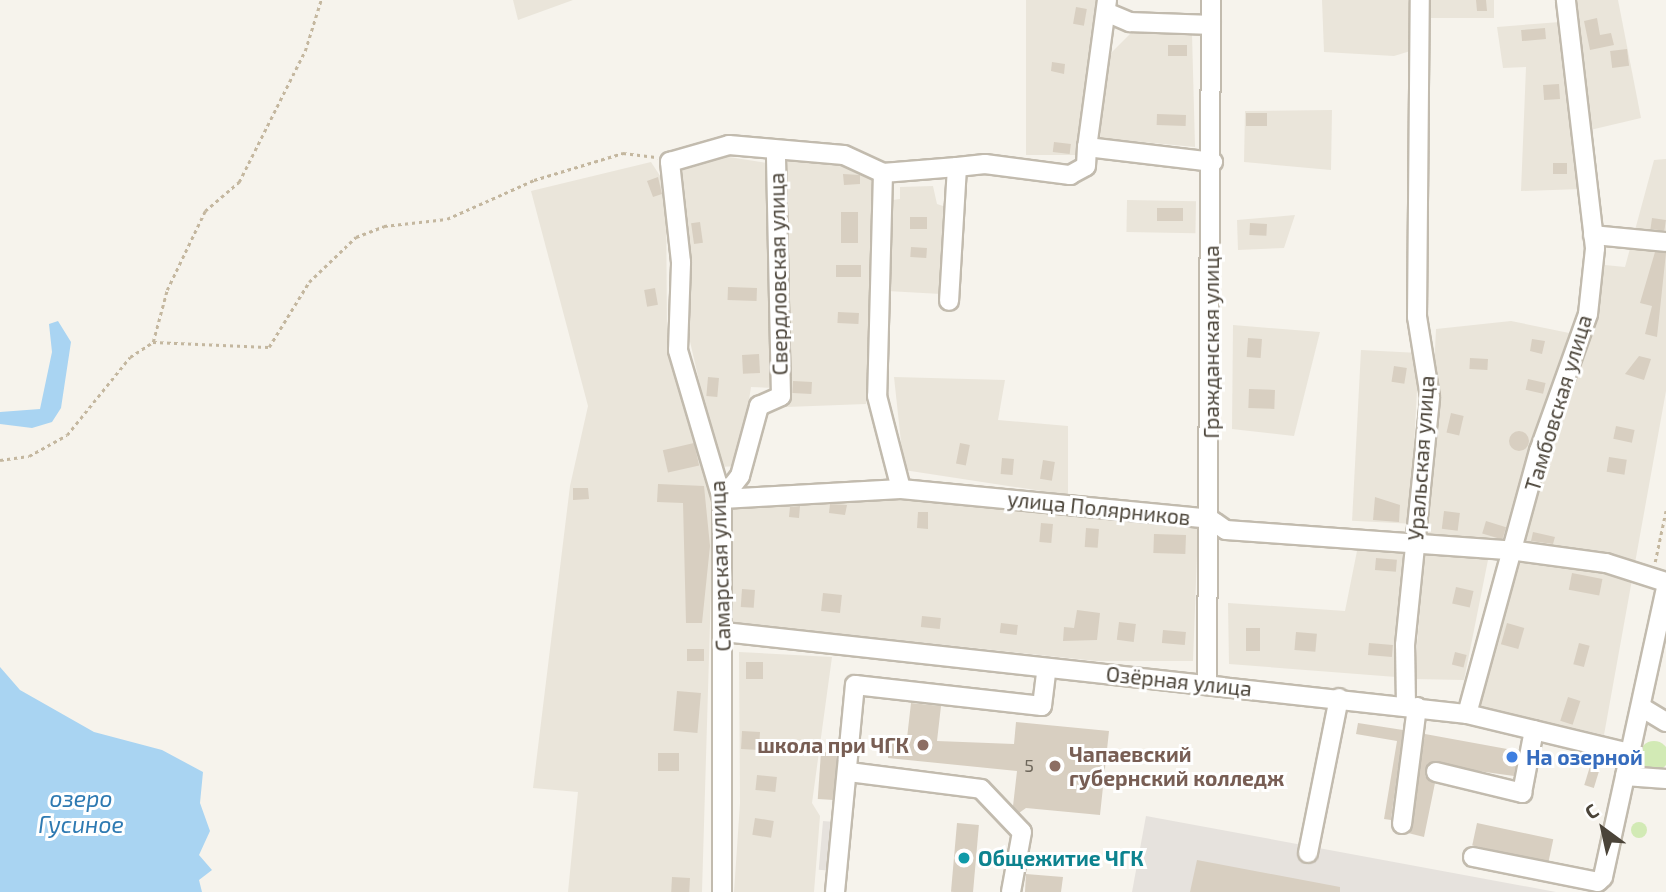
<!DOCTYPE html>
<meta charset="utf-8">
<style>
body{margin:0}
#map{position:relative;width:1666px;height:892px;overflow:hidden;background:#f6f3ec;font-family:"Exo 2",sans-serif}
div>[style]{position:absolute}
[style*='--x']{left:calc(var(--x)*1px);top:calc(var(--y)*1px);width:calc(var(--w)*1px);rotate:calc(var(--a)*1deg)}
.residential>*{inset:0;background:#eae5da;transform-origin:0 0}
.industrial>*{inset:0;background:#e6e2dd;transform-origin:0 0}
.green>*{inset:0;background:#d2eab5}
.round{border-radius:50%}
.water>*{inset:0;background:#a9d4f2}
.building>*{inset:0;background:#d8cfc1;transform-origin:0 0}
.path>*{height:2.5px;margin-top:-1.25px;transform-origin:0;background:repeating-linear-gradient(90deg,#c4b79f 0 3.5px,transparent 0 7px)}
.roads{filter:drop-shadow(2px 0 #c2bbae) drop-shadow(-2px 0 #c2bbae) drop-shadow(0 2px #c2bbae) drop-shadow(0 -2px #c2bbae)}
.minor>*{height:18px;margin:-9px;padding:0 9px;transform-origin:9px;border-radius:9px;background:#fff}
.dots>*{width:19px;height:19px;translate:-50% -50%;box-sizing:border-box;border:4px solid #fff;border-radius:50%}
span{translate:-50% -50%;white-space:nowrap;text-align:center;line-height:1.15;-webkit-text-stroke:6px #fff;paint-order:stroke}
.number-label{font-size:18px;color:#6e675b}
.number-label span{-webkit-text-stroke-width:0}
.street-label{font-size:21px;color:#4b4439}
.education-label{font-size:21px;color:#785e54;font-weight:700}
.right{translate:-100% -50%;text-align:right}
.left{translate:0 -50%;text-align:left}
.shop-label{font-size:21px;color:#366cbe;font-weight:700}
.culture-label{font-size:21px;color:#0d838f;font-weight:700}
.water-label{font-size:23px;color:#2e7ab2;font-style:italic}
.north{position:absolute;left:1568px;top:794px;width:70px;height:70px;-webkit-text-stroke:5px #fff;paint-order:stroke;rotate:327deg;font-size:19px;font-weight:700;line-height:28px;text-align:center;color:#4b4439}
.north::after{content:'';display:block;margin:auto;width:24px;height:32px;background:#4b4439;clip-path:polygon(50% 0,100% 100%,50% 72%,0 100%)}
</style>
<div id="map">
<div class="residential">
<div style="clip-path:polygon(513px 0,573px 0,518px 20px)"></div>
<div style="left:1026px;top:0;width:72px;height:155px"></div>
<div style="clip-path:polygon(1322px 0,1416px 0,1417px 49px,1394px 56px,1324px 52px)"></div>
<div style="left:1429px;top:0;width:65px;height:18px"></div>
<div style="clip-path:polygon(1570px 0,1618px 0,1641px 118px,1586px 131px)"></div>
<div style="clip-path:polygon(1560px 22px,1581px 189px,1521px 191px,1526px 67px,1503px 68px,1497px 27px)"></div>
<div style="clip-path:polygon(1134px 30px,1192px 34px,1195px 147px,1100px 138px,1107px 57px)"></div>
<div style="clip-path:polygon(1332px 110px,1331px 170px,1244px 162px,1245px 111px)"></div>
<div style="clip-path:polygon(716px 155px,767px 163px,775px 388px,751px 387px,739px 466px,719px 467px,688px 333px,679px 165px)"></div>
<div style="clip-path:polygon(1666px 159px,1666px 391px,1604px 735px,1477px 706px,1605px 265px,1625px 267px,1654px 160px)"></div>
<div style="clip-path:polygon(843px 160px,877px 176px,866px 404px,786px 407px,783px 161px)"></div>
<div style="clip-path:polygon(651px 162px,666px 185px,667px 334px,714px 489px,702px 892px,568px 892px,578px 792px,533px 788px,570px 486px,588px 406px,531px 191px)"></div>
<div style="clip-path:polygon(933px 186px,937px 204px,949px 208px,941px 294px,887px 291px,893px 200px,900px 199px,900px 187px)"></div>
<div style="left:1127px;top:200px;width:69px;height:32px;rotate:1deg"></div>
<div style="clip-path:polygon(1295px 215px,1284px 248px,1238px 250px,1237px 220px)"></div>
<div style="clip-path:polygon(1511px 321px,1574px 334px,1539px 425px,1514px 545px,1426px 533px,1436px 329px)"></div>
<div style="clip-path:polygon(1233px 325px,1320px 332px,1294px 436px,1232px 429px)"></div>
<div style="left:1361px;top:350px;width:58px;height:171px;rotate:3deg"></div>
<div style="clip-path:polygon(894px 377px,1005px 380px,998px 420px,1068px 426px,1068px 495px,904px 470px)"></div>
<div style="clip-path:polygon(788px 497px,946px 502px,1198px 529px,1193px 661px,1096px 661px,732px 622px,731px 503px)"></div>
<div style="clip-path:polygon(1425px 550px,1489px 555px,1464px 680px,1414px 679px)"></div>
<div style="clip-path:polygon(1357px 551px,1405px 551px,1396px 677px,1229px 664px,1228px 603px,1345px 611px)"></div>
<div style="clip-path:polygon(739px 652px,832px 657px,812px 803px,820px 816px,814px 892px,734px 892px,740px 803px)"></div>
</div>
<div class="industrial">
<div style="clip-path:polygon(1146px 816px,1556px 892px,1132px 892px)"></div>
<div style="left:823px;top:821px;width:12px;height:49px;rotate:5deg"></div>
</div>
<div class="green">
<div class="round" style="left:1639px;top:741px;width:30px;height:30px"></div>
<div class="round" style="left:1631px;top:822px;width:16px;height:16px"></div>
</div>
<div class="water">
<div style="clip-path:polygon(58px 321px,71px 342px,61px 408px,52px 422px,32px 428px,0 424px,0 412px,40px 409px,52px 352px,49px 324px)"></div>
<div style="clip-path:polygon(0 667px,20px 690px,94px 732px,162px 750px,203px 772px,200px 803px,210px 831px,199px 855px,212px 870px,199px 880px,202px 892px,0 892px)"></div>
</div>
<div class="building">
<div style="clip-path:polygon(1476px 0,1486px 0,1487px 11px,1477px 11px)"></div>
<div style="left:1076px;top:7px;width:11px;height:17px;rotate:10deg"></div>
<div style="clip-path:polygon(1597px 18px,1600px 35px,1611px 33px,1614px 45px,1590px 50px,1584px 21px)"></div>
<div style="left:1545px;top:28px;width:11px;height:24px;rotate:85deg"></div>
<div style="left:1168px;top:45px;width:19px;height:11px"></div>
<div style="left:1627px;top:49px;width:17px;height:17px;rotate:83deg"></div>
<div style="clip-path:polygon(1052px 62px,1065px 64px,1064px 74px,1051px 71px)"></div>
<div style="left:1559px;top:84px;width:15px;height:16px;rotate:86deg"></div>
<div style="left:1267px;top:113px;width:13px;height:21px;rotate:90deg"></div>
<div style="left:1157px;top:114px;width:29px;height:11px;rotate:2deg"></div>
<div style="left:1054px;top:142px;width:17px;height:10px;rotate:7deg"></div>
<div style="left:1553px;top:163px;width:14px;height:11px"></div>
<div style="clip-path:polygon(843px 174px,860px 175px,860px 184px,844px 185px)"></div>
<div style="clip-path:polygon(658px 177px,662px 194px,653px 197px,647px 181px)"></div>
<div style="left:1157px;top:208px;width:26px;height:13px"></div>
<div style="left:858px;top:212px;width:31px;height:17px;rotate:90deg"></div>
<div style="left:910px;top:217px;width:17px;height:12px"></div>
<div style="left:1652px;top:218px;width:14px;height:11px;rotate:8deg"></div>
<div style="left:700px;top:222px;width:21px;height:9px;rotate:82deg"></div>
<div style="left:1250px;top:223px;width:17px;height:12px;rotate:3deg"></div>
<div style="left:911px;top:247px;width:16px;height:10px;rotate:4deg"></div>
<div style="clip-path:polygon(1655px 252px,1666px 253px,1657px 337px,1645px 334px,1652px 306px,1640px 303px)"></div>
<div style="left:836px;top:265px;width:25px;height:12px"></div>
<div style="left:728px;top:287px;width:29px;height:13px;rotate:2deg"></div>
<div style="left:655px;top:288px;width:17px;height:11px;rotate:80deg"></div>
<div style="left:838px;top:312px;width:21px;height:11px;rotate:3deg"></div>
<div style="left:1248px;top:338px;width:14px;height:19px;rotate:4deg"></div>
<div style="clip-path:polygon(1532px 339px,1545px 341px,1542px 354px,1530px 351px)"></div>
<div style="left:759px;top:354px;width:19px;height:17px;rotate:87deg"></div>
<div style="clip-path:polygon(1639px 356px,1651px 359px,1644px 380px,1625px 374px)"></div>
<div style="left:1470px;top:358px;width:18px;height:11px;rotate:3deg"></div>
<div style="left:1394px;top:366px;width:13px;height:16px;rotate:9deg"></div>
<div style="left:708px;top:377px;width:11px;height:19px;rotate:5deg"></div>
<div style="left:1528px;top:379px;width:18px;height:11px;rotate:13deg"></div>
<div style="left:793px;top:381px;width:19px;height:12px;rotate:3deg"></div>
<div style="left:1249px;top:389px;width:26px;height:19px;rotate:2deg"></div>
<div style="left:1451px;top:413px;width:13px;height:20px;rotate:13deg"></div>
<div style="left:1616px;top:426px;width:19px;height:13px;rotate:12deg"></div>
<div class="round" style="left:1509px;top:431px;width:20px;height:20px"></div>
<div style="left:694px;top:443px;width:23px;height:32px;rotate:77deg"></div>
<div style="left:960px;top:443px;width:10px;height:21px;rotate:11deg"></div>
<div style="left:1609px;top:457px;width:18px;height:15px;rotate:9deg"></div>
<div style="left:1002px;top:458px;width:12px;height:16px;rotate:5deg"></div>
<div style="left:1043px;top:460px;width:12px;height:19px;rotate:9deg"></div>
<div style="clip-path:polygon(658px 484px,704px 486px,710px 546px,702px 623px,686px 623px,683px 503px,657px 502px)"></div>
<div style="clip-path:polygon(573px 488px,588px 488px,589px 499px,573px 500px)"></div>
<div style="clip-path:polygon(1375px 497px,1400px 505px,1399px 522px,1373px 520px)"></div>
<div style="clip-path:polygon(830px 504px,847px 505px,845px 515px,829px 513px)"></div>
<div style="clip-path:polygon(800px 506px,799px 518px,789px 517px,790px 507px)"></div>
<div style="left:1444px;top:511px;width:16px;height:18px;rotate:7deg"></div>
<div style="clip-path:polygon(918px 512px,928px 512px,928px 529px,917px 528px)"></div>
<div style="left:1486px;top:521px;width:21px;height:13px;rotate:17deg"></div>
<div style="left:1041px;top:523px;width:12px;height:19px;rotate:5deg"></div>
<div style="left:1086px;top:528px;width:13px;height:19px;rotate:4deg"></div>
<div style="clip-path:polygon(1533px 532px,1555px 537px,1553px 544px,1531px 541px)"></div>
<div style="left:1154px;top:534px;width:32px;height:19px;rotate:2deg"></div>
<div style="left:1376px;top:558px;width:21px;height:12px;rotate:5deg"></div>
<div style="left:1572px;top:573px;width:31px;height:17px;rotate:11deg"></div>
<div style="left:1456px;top:587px;width:18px;height:17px;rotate:13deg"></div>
<div style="left:742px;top:589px;width:13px;height:18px;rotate:4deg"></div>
<div style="left:823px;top:593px;width:19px;height:18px;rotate:6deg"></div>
<div style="clip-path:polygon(1077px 610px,1100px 613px,1097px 640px,1063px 641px,1064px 627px,1074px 628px)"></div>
<div style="left:922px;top:616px;width:19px;height:11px;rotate:6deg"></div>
<div style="left:1119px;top:622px;width:17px;height:18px;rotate:7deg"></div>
<div style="left:1001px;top:623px;width:17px;height:10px;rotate:7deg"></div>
<div style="left:1507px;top:623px;width:18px;height:22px;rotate:16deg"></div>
<div style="left:1246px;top:628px;width:14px;height:23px"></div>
<div style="left:1163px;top:630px;width:23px;height:13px;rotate:5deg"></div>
<div style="left:1296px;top:632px;width:21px;height:18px;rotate:5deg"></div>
<div style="left:1369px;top:643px;width:24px;height:12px;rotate:5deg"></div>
<div style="left:1579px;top:643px;width:11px;height:22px;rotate:15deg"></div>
<div style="left:687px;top:649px;width:17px;height:12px"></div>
<div style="left:1455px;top:652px;width:12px;height:13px;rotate:14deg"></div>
<div style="left:746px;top:662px;width:17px;height:17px"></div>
<div style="left:677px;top:691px;width:24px;height:40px;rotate:5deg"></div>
<div style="left:1568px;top:697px;width:13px;height:25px;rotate:18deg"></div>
<div style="clip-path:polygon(911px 703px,941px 706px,937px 741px,1014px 744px,1016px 722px,1109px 731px,1100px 815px,1026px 808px,1019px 813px,1013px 806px,1017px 771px,888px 758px,890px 736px,907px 738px)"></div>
<div style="clip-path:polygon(1358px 723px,1403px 730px,1391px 820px,1384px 819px,1397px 741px,1356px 734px)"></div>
<div style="left:742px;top:731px;width:18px;height:18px;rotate:3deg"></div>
<div style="clip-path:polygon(1425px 734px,1518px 751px,1514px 776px,1428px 764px,1425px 776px,1435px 783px,1424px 837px,1408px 833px)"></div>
<div style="left:821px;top:752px;width:16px;height:47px;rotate:4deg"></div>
<div style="left:658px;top:753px;width:21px;height:18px"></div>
<div style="left:1591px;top:763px;width:10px;height:23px;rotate:17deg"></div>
<div style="left:757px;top:775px;width:20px;height:15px;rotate:6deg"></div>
<div style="left:755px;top:818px;width:19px;height:17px;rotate:9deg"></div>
<div style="left:957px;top:823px;width:22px;height:69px;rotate:5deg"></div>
<div style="left:1477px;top:823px;width:78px;height:23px;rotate:12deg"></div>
<div style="clip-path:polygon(1197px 860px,1340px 887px,1340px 892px,1190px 892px)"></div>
<div style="clip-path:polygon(1026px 874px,1063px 877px,1061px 892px,1025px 892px)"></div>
<div style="left:672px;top:877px;width:18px;height:15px;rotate:3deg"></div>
</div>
<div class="path">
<div style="--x:153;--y:342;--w:116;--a:2.5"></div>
<div style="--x:269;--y:347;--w:76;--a:-58.4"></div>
<div style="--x:309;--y:282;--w:65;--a:-43.8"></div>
<div style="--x:356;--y:237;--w:30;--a:-21"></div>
<div style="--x:384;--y:226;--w:63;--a:-6.3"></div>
<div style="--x:447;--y:219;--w:95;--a:-24.1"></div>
<div style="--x:534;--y:180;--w:93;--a:-16.9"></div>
<div style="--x:623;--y:153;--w:35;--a:7"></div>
<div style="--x:0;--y:460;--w:29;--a:-8"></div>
<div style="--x:29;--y:456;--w:43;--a:-28.9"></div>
<div style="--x:67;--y:435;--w:100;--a:-51.1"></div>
<div style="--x:130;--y:357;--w:27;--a:-33"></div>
<div style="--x:153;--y:342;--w:54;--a:-74.9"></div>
<div style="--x:167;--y:290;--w:88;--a:-64.3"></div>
<div style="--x:205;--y:211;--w:45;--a:-40.5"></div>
<div style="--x:239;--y:182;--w:147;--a:-63.3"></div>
<div style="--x:305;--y:51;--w:53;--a:-72.6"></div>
<div style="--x:1655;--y:562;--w:53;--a:-78.1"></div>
</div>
<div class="roads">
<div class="minor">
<div style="--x:1107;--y:0;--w:148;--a:97.7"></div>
<div style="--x:1087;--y:147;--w:127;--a:6.8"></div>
<div style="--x:1106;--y:12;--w:26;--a:23"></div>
<div style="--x:1130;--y:22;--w:81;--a:2.1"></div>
<div style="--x:957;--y:167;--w:28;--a:-6"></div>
<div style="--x:985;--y:164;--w:86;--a:7.4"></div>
<div style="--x:1070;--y:175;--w:18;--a:-29"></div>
<div style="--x:1086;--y:166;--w:19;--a:-87"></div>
<div style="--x:883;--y:173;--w:223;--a:91.5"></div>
<div style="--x:877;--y:396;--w:96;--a:75.5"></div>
<div style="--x:883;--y:173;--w:74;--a:-4.6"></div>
<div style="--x:957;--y:167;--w:134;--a:93.4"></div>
<div style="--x:1593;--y:235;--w:73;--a:5.5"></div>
<div style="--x:722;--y:499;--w:179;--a:-3.2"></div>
<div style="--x:901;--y:489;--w:310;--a:5.5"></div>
<div style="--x:1210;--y:519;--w:19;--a:35"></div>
<div style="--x:1226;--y:530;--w:292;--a:4.1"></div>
<div style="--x:1517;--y:551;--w:90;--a:7.7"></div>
<div style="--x:1606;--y:563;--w:63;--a:17.6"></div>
<div style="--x:722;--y:499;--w:29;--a:-52"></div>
<div style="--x:740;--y:476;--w:73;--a:-74.8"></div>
<div style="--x:759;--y:406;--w:24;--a:-24"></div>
<div style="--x:781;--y:396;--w:243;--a:-91.2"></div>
<div style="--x:724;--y:632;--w:748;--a:6.3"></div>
<div style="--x:1467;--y:714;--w:168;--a:13.5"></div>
<div style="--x:1207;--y:684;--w:684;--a:-89.66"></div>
<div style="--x:1406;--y:706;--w:61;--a:-90.9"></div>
<div style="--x:1405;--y:645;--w:249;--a:-84.2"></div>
<div style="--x:1430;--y:397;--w:81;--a:-99.2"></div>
<div style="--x:1417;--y:317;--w:317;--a:-89.5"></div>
<div style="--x:1641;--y:707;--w:29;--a:31"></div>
<div style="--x:1467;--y:714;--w:273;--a:-74.7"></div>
<div style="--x:1539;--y:451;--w:145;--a:-70.3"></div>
<div style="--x:1588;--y:314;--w:66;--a:-83.9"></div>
<div style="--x:1595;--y:248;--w:250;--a:-96.7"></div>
<div style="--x:849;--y:772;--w:133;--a:7.3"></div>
<div style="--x:981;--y:789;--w:59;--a:46.4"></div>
<div style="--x:1022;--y:832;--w:61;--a:100.4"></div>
<div style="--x:1436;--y:772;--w:89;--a:13.7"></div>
<div style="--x:1522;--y:793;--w:64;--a:-79.2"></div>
<div style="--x:1625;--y:776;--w:41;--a:4.2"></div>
<div style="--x:1402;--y:824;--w:118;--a:-82.7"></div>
<div style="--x:1308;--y:853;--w:158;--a:-78.7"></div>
<div style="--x:1473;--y:857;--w:127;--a:11.3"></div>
<div style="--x:1598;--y:882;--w:7;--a:-45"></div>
<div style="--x:1603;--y:877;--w:295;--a:-77.7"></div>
<div style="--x:722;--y:892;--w:393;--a:-90"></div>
<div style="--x:722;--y:499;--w:155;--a:-106.5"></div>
<div style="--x:678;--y:350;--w:88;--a:-88"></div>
<div style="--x:681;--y:262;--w:101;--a:-96.3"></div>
<div style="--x:670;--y:162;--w:61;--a:-16.1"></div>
<div style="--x:729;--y:145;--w:115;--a:5"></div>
<div style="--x:844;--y:155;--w:43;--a:24.8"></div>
<div style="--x:835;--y:892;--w:208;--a:-84.5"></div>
<div style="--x:855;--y:685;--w:188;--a:6.4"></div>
<div style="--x:1042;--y:706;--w:38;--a:-83"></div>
</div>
</div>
<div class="dots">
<div style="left:923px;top:745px;background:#8d6e63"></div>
<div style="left:1512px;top:757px;background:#3f7fe0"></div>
<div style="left:1055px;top:766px;background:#8d6e63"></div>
<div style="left:964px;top:858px;background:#0f9aa8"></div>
</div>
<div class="number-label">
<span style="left:1029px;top:765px">5</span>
</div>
<div class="street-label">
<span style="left:778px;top:274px;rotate:-91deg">Свердловская улица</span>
<span style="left:1211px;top:342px;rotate:-90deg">Гражданская улица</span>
<span style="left:1558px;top:403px;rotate:-73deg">Тамбовская улица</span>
<span style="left:1421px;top:458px;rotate:-86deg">Уральская улица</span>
<span style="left:1099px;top:508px;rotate:6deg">улица Полярников</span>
<span style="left:720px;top:566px;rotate:-92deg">Самарская улица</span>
<span style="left:1179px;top:681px;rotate:6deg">Озёрная улица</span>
</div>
<div class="education-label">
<span class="right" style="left:909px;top:745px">школа при ЧГК</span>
<span class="left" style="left:1069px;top:766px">Чапаевский<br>губернский колледж</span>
</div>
<div class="shop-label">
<span class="left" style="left:1526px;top:757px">На озерной</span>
</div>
<div class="culture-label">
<span class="left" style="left:978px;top:858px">Общежитие ЧГК</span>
</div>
<div class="water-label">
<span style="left:81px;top:811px">озеро<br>Гусиное</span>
</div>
<div class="north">С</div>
</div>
